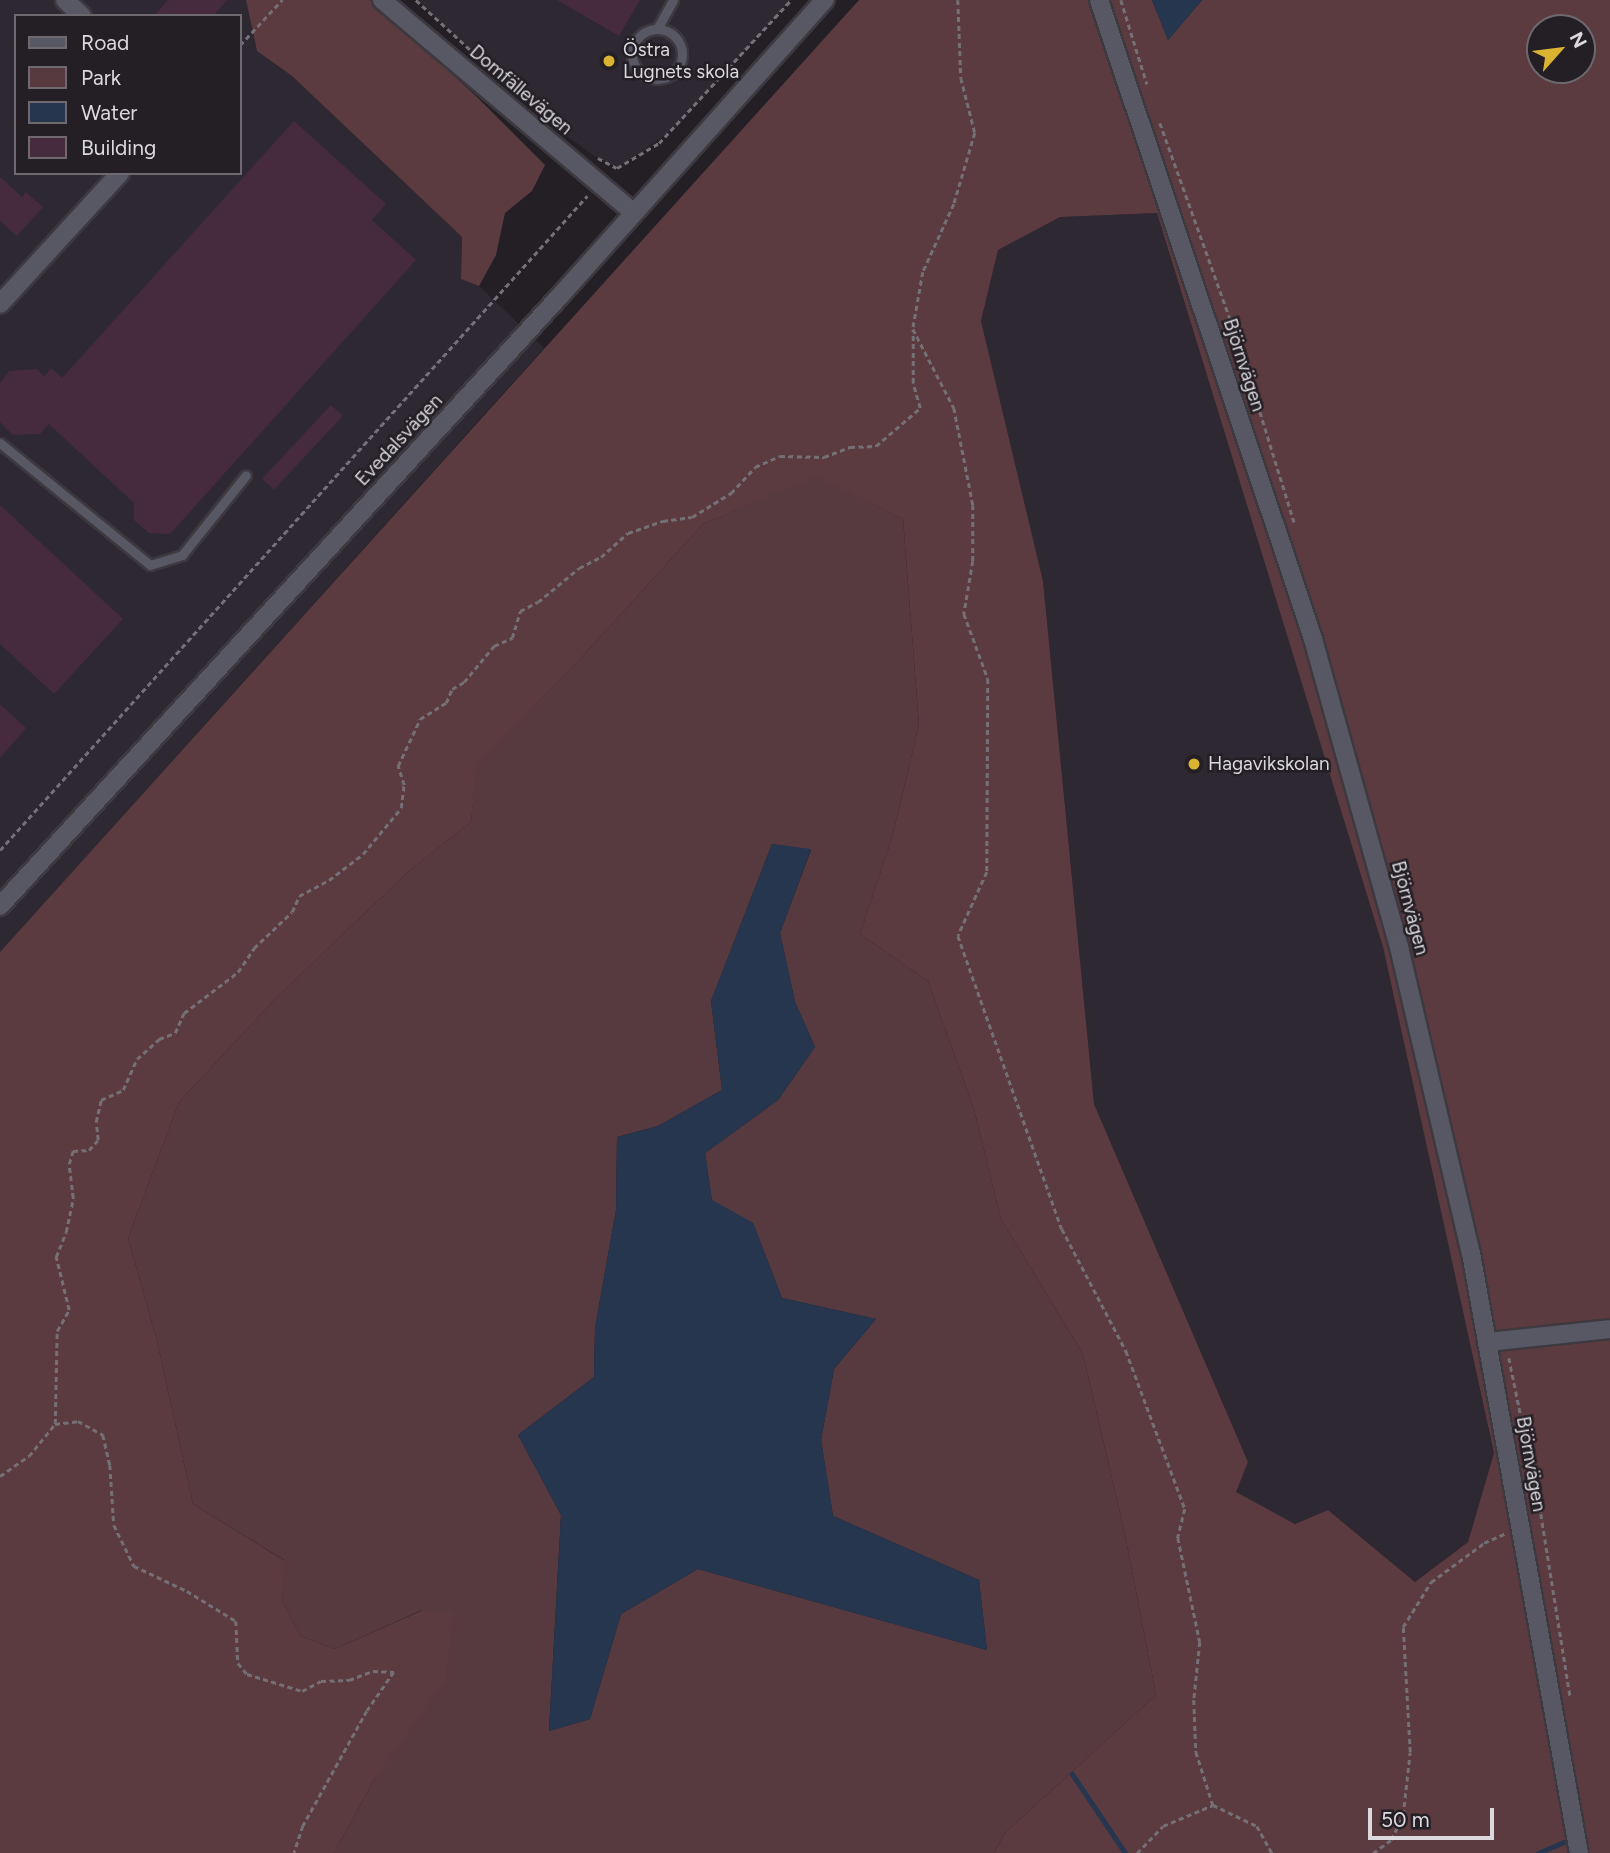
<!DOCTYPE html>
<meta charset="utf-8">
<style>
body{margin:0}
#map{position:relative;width:1610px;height:1853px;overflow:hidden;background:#231f25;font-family:Figtree,sans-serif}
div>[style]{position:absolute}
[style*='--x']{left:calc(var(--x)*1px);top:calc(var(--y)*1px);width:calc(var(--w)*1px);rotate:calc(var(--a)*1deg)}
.built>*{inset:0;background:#2e2832}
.green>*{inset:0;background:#573a3f}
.forest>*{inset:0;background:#5b3a40}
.water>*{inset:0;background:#26364e}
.stream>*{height:5px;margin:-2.5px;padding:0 2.5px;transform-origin:2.5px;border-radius:2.5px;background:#26364e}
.building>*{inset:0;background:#462b3d;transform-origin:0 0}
.path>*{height:2.5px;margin-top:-1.25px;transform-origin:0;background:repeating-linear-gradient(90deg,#747076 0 5px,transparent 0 8.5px)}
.roads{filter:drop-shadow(2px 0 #3d393f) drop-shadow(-2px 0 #3d393f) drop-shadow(0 2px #3d393f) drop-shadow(0 -2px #3d393f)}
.service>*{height:9px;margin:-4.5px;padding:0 4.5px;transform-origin:4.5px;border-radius:4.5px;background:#585865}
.service>.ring{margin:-4.5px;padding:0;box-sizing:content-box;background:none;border:9px solid #585865;border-radius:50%}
.minor>*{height:18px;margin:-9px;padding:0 9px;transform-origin:9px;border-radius:9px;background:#585865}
.tertiary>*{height:18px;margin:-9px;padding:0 9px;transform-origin:9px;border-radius:9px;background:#585865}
.dots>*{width:19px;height:19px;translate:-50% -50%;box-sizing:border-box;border:4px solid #231f25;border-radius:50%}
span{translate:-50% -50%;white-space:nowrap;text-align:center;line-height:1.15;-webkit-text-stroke:5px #231f25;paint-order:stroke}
.poi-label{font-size:19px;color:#dbd9dd}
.left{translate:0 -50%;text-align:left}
.street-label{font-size:19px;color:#dbd9dd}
.legend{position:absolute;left:14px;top:14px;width:228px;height:161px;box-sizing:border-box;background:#231f25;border:2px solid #6d696f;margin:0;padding:9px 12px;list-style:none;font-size:21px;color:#dbd9dd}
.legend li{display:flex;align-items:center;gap:14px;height:35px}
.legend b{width:35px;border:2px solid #6d696f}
.north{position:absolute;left:1526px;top:14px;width:70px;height:70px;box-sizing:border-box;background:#231f25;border:2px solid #6d696f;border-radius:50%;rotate:62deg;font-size:19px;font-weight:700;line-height:28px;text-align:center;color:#dbd9dd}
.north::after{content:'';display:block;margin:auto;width:24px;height:32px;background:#dab333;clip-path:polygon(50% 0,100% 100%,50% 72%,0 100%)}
.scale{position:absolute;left:1368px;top:1808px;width:126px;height:32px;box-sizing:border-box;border:4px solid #dbd9dd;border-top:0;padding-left:9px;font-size:21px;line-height:24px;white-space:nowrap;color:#dbd9dd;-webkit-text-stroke:5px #231f25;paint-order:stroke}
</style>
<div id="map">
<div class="built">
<div style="clip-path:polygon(evenodd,0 0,246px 0,257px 51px,292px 76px,462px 237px,461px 279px,479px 286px,544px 348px,0 952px,0 0,16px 16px,240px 16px,240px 173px,16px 173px,16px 16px)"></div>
<div style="clip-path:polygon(416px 0,791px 0,677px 127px,617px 168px,591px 154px,549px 122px)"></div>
<div style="clip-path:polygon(1157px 213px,1383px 947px,1494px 1453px,1468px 1542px,1415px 1582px,1328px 1510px,1295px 1524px,1235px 1492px,1248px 1462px,1094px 1104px,1043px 581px,981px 321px,998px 250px,1060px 217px)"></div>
</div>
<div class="green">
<div style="clip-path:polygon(evenodd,816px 476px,903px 519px,919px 725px,892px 838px,860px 934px,928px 981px,974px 1109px,1001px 1219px,1083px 1354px,1125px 1534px,1156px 1695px,1005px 1833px,994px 1853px,334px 1853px,375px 1778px,422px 1610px,335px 1649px,300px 1636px,282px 1600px,284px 1560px,193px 1504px,157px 1341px,128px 1238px,179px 1102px,278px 996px,410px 870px,471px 822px,476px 764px,580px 659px,703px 524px,816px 476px,772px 844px,811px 850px,780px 933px,795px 1002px,815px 1047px,778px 1100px,705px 1153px,712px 1201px,753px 1223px,782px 1298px,876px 1319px,834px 1369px,821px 1440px,833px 1516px,979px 1580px,987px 1650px,698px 1569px,621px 1614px,590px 1719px,549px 1731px,561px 1515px,518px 1435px,594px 1377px,595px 1328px,616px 1210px,617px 1137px,658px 1126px,722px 1090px,711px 1001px,772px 844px)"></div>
</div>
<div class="forest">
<div style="clip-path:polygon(246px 0,370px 0,476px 96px,545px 165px,532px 191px,505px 213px,496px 255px,479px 286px,461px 279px,462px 237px,292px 76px,257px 51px)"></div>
<div style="clip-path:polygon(evenodd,859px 0,1152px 0,1168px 40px,1202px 0,1610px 0,1610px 1853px,994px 1853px,1005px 1833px,1156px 1695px,1125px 1534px,1083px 1354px,1001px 1219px,974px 1109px,928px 981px,860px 934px,892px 838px,919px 725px,903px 519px,816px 477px,703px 524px,580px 659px,477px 764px,471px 822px,410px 870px,278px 996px,179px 1102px,128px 1238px,157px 1341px,193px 1504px,285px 1561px,282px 1600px,300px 1636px,335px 1649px,423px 1610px,454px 1613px,445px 1681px,375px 1778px,334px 1853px,0 1853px,0 952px,859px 0,1540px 28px,1582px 28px,1582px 70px,1540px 70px,1540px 28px,859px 0,1157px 213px,1383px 947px,1494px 1453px,1468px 1542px,1415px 1582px,1328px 1510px,1295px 1524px,1236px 1492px,1248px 1462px,1094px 1104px,1043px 581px,981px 321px,998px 250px,1060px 217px,1157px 213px)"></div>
</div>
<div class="water">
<div style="clip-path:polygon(1152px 0,1202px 0,1168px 40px)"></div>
<div style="clip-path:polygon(772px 844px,811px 849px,780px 933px,795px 1002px,815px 1047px,778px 1100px,705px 1153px,712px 1200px,753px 1223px,782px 1298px,876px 1319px,834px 1369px,821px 1440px,833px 1516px,979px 1580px,987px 1650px,698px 1569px,621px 1614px,590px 1719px,549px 1731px,561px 1515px,518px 1435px,594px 1377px,595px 1328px,616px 1210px,617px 1137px,658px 1126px,722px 1090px,711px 1001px)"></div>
</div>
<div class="stream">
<div style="--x:1072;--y:1774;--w:95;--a:56.1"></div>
<div style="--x:1538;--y:1853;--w:28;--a:-23"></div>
</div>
<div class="building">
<div style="clip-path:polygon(168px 0,227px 0,213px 16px,154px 16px)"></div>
<div style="clip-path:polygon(557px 0,640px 0,619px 36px)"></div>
<div style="clip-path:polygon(294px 121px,386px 204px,372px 220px,416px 260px,170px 534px,149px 533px,134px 520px,134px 503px,49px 424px,40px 434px,13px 435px,0 422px,0 383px,9px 371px,37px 369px,44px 377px,51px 368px,62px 378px)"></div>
<div style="clip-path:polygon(0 177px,22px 197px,26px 192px,43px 207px,17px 236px,0 221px)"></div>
<div style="left:331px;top:405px;width:16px;height:101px;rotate:43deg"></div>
<div style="clip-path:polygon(0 505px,123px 619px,54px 694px,0 644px)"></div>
<div style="clip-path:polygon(0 704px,26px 728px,0 758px)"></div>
</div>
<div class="path">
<div style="--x:416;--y:0;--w:81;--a:42.5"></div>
<div style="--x:958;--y:0;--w:78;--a:87.8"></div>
<div style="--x:961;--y:78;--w:57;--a:75.7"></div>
<div style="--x:975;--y:133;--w:74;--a:106.5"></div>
<div style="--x:954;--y:204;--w:75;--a:114.5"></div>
<div style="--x:923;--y:272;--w:58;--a:100"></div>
<div style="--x:913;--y:329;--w:89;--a:62.6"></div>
<div style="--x:954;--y:408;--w:99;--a:78.9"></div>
<div style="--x:973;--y:505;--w:56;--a:90"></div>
<div style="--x:973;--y:561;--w:54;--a:99.6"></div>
<div style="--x:964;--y:614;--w:69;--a:69.7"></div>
<div style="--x:988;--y:679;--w:193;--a:90.3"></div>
<div style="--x:987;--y:872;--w:70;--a:114.4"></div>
<div style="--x:958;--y:936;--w:311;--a:70.5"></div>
<div style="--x:1062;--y:1229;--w:138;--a:62.3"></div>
<div style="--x:1126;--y:1351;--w:169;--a:69.5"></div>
<div style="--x:1185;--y:1509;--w:30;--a:104"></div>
<div style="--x:1178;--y:1538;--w:106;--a:78.1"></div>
<div style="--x:1200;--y:1642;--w:58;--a:95.9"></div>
<div style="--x:1194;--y:1700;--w:52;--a:87.8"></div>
<div style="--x:1196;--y:1752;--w:56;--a:72.2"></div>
<div style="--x:1213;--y:1805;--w:49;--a:25.5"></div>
<div style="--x:1257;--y:1826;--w:31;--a:61"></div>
<div style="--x:1121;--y:0;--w:88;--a:72.8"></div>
<div style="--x:240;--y:45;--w:62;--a:-47"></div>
<div style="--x:1160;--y:123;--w:238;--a:70.3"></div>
<div style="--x:1240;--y:347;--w:186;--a:72.8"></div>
<div style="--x:598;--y:158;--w:21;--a:28"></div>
<div style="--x:617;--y:168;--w:49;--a:-30.8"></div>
<div style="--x:659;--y:143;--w:195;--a:-47.3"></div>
<div style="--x:0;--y:850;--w:879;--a:-48.09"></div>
<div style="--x:1509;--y:1358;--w:159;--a:78.4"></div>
<div style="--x:1541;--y:1514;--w:184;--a:80.9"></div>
<div style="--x:55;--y:1424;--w:23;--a:-7"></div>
<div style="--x:78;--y:1421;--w:29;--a:29"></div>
<div style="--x:103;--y:1435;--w:31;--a:77"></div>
<div style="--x:110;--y:1465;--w:60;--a:86.2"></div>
<div style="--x:114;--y:1525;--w:46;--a:64"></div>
<div style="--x:134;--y:1566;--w:59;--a:25.3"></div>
<div style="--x:187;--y:1591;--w:57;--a:31.5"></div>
<div style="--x:236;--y:1621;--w:42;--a:87.3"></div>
<div style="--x:238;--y:1663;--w:14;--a:51"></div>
<div style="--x:247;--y:1674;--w:58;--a:17.2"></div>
<div style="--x:302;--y:1691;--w:21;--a:-28"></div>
<div style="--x:321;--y:1681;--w:28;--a:-2"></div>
<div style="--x:349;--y:1680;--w:26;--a:-21"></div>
<div style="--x:373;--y:1671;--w:21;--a:3"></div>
<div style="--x:394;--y:1672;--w:47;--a:124.7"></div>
<div style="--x:367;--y:1711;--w:132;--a:119.1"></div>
<div style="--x:303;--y:1826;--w:28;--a:108"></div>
<div style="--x:0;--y:1476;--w:35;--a:-35"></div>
<div style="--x:29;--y:1456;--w:41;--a:-50.9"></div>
<div style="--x:55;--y:1424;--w:93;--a:-88.8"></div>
<div style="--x:57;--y:1331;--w:24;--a:-60"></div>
<div style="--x:69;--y:1310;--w:55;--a:-103.8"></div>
<div style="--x:56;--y:1257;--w:27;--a:-68"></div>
<div style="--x:66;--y:1232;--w:35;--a:-78"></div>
<div style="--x:73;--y:1198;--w:34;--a:-97"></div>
<div style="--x:69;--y:1164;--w:14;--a:-73"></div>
<div style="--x:73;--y:1151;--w:16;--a:-4"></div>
<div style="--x:89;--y:1150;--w:13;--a:-48"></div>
<div style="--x:98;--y:1140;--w:18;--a:-96"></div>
<div style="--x:96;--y:1122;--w:23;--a:-77"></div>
<div style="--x:101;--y:1100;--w:24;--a:-24"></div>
<div style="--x:123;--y:1090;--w:34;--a:-66"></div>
<div style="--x:137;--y:1059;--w:30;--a:-42"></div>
<div style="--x:159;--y:1039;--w:17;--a:-21"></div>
<div style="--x:175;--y:1033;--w:22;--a:-66"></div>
<div style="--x:184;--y:1013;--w:68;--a:-37.2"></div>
<div style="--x:238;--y:972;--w:29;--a:-56"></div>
<div style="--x:254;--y:948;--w:52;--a:-43.5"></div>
<div style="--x:292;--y:912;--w:17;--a:-66"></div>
<div style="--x:299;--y:896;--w:34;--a:-28"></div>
<div style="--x:329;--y:880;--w:43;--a:-37.4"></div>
<div style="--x:363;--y:854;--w:60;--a:-50.4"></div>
<div style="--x:401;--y:808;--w:23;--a:-83"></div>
<div style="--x:404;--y:785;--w:20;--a:-108"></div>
<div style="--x:398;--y:766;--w:52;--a:-64.9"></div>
<div style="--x:420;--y:719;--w:31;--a:-32"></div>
<div style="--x:446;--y:703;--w:15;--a:-67"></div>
<div style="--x:452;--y:689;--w:14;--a:-30"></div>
<div style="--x:464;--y:682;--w:47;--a:-50.2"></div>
<div style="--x:494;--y:646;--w:20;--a:-24"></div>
<div style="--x:512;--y:638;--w:28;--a:-73"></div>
<div style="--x:520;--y:611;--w:20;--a:-27"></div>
<div style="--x:538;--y:602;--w:53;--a:-39.7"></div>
<div style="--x:579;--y:568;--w:25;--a:-27"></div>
<div style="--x:601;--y:557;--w:36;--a:-42"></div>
<div style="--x:628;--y:533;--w:37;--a:-19"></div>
<div style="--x:663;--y:521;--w:29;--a:-8"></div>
<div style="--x:692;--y:517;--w:46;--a:-31.6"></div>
<div style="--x:731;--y:493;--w:35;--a:-47"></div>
<div style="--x:755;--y:467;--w:27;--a:-24"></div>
<div style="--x:780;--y:456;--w:44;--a:1.3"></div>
<div style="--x:824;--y:457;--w:28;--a:-21"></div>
<div style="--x:850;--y:447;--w:26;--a:-2"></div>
<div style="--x:876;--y:446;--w:58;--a:-40.8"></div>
<div style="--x:920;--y:408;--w:26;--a:-106"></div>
<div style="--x:913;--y:383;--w:53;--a:-90"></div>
<div style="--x:1137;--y:1853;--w:37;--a:-46"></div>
<div style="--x:1163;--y:1826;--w:54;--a:-22.8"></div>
<div style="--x:1373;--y:1853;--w:22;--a:-36"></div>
<div style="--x:1391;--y:1840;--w:28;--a:-64"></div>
<div style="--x:1403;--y:1815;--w:63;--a:-83.7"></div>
<div style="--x:1410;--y:1752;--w:125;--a:-93.2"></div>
<div style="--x:1403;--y:1627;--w:53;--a:-58.1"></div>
<div style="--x:1431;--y:1582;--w:66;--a:-36.3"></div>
<div style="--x:1484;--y:1543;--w:24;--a:-24"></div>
</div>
<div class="roads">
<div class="service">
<div style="--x:657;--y:29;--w:33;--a:-61"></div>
<div class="ring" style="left:632px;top:29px;width:41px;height:41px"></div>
<div style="--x:0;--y:443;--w:193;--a:39.1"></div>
<div style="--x:150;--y:565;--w:34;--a:-17"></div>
<div style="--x:182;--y:555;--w:102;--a:-51.3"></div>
</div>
<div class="minor">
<div style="--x:65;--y:0;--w:23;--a:43"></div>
<div style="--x:0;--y:304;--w:178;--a:-47.5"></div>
<div style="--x:1487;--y:1342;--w:124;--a:-6"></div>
</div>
<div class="tertiary">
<div style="--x:382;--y:0;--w:329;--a:40.2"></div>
<div style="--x:1099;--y:0;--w:674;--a:71.48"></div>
<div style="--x:1313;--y:639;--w:320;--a:74.4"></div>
<div style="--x:1399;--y:947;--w:314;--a:76.8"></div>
<div style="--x:1471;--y:1253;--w:610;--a:79.8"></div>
<div style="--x:0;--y:906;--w:827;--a:-47.45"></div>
<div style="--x:559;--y:297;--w:399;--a:-48.2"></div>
</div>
</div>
<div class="dots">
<div style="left:609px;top:61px;background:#dab333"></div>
<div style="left:1194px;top:764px;background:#dab333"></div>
</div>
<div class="poi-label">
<span class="left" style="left:623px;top:61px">Östra<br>Lugnets skola</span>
<span class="left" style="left:1208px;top:764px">Hagavikskolan</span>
</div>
<div class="street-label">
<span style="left:521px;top:90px;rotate:40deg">Domfällevägen</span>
<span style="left:1244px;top:365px;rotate:72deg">Björnvägen</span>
<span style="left:399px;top:440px;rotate:-47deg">Evedalsvägen</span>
<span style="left:1410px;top:908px;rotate:75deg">Björnvägen</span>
<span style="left:1531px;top:1464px;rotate:80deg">Björnvägen</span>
</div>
<ul class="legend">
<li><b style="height:9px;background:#585865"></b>Road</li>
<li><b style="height:19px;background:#573a3f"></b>Park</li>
<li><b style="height:19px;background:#26364e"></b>Water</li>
<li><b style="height:19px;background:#462b3d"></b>Building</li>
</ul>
<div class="north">N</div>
<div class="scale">50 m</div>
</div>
